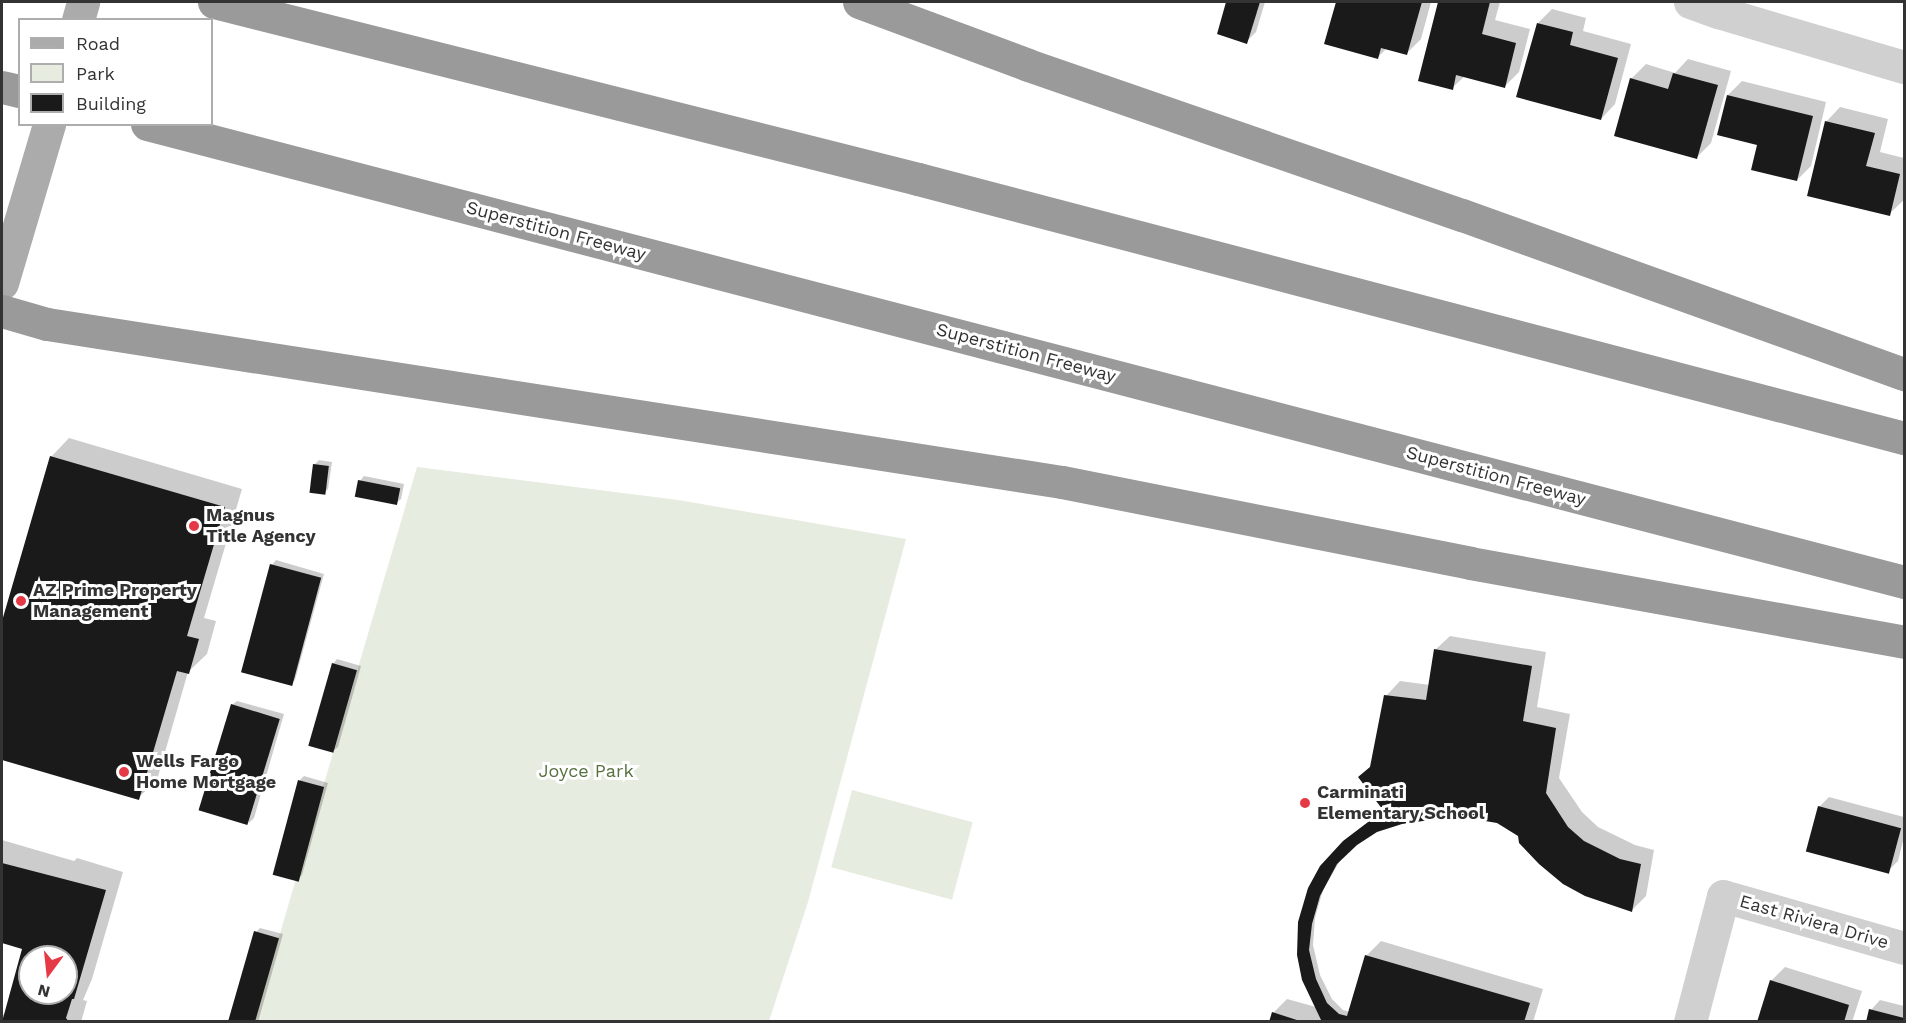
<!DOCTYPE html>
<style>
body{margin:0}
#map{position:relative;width:1906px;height:1023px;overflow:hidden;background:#fff;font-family:"Work Sans",sans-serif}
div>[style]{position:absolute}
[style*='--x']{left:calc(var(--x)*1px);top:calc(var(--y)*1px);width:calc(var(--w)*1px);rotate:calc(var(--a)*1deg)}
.green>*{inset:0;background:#e6ecdf;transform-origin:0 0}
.shadow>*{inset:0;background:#0003}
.building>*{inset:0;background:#1a1a1a;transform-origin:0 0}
.minor>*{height:33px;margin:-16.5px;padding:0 16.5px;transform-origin:16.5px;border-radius:16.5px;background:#d0d0d0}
.primary>*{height:33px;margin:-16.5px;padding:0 16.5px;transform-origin:16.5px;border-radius:16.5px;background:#ababab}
.motorway>*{height:33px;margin:-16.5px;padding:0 16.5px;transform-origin:16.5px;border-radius:16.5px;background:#9a9a9a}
.dots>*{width:16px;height:16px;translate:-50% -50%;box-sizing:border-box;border:3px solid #fff;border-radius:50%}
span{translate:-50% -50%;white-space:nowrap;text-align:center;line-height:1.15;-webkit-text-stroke:6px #fff;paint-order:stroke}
.street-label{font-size:18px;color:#333}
.poi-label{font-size:18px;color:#333;font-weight:700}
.left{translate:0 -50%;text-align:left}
.park-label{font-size:18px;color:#56703f}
.frame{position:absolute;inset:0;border:3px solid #333;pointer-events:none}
.legend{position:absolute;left:18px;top:18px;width:195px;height:108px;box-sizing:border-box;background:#fff;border:2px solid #adadad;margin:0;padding:8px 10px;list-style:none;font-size:18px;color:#333}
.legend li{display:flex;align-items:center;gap:12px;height:30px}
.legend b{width:30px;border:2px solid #adadad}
.north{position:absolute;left:18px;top:945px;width:60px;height:60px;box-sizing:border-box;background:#fff;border:2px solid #adadad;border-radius:50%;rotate:195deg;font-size:16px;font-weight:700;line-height:24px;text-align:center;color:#333}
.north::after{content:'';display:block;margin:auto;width:21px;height:27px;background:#e63946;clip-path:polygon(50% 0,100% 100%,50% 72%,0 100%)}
</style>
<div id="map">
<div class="green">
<div style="clip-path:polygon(417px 467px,678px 500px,906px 539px,808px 902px,769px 1021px,254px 1022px)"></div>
<div style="left:852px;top:790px;width:125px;height:80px;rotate:15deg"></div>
</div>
<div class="shadow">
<div style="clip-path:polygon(1228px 2px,1265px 2px,1256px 32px,1246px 42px,1219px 33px)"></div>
<div style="clip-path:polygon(1337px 2px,1431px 2px,1421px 39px,1406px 54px,1387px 48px,1377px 58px,1325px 43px)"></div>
<div style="clip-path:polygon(1440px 2px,1500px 2px,1495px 20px,1530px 29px,1519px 72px,1505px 86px,1465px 76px,1452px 88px,1420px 80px)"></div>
<div style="clip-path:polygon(1552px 9px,1586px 18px,1583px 31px,1631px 44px,1615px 104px,1601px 119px,1538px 23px)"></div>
<div style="clip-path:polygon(1688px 59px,1731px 71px,1711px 143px,1696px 158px,1631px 79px,1646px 64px,1675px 73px)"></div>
<div style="clip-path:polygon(1742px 81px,1826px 102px,1811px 166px,1797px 180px,1759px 144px,1728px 95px)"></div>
<div style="clip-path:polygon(1840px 107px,1888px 119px,1880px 152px,1904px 158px,1904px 200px,1889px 214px,1826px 122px)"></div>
<div style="clip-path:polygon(69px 438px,242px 489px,204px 618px,216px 621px,207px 654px,188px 672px,157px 780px,138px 798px,2px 759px,2px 626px,51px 457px)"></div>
<div style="clip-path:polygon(319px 460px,332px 462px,328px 489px,323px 494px,314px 465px)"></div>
<div style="clip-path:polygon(364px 476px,404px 484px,401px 499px,396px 503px,360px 481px)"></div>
<div style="clip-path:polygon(276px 560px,324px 574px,295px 680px,290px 684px,272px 565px)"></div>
<div style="clip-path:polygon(1450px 636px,1546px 652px,1537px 707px,1570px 714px,1559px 778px,1582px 812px,1598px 827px,1635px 845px,1654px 850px,1646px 896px,1632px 910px,1497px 821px,1434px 811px,1429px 818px,1401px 822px,1377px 830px,1356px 844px,1341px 859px,1323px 890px,1315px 918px,1313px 945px,1320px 975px,1332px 999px,1343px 1010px,1350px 1012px,1367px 955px,1381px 941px,1543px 989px,1533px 1022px,1271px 1022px,1273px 1013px,1287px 999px,1316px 1007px,1299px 923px,1349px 837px,1386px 812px,1360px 777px,1372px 765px,1386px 696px,1400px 681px,1430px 685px,1435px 650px)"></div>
<div style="clip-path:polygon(337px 659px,361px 666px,338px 747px,333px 751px,333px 664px)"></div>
<div style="clip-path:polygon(237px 701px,284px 714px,254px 818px,249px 823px,232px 705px)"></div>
<div style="clip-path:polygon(304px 776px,328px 783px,302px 875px,297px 879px,300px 780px)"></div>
<div style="clip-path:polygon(1829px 797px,1904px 817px,1904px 837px,1898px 861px,1888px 871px,1819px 807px)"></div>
<div style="clip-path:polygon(evenodd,2px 840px,74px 861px,77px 858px,123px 872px,92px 979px,83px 1000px,87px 1001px,81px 1022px,2px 1022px,2px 1014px,5px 1015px,24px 948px,2px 942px,2px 840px,30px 957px,66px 957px,66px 993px,30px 993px,30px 957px)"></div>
<div style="clip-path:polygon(260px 928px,283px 934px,258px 1022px,230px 1022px,256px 932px)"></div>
<div style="clip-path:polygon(1785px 967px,1862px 991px,1852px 1022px,1759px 1022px,1771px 981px)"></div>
<div style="clip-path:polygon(1880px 1000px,1904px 1006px,1904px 1022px,1868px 1022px,1871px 1010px)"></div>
</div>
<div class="building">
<div style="clip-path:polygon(1226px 2px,1260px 2px,1247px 44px,1217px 34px)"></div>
<div style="clip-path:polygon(1336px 2px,1422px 2px,1407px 55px,1381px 48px,1378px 59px,1324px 44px)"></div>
<div style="clip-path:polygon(1438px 2px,1490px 2px,1482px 34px,1516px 43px,1505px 88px,1456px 75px,1453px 90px,1418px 81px)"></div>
<div style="clip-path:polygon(1537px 23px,1573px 32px,1570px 45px,1618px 58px,1601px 120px,1516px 97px)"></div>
<div style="clip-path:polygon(1673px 73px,1718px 85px,1697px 159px,1614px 136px,1630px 78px,1668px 89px)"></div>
<div style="clip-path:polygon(1727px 95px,1813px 116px,1797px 181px,1751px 170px,1757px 145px,1717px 135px)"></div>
<div style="clip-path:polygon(1825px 121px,1875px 133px,1866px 166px,1900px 174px,1890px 216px,1807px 196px)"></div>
<div style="clip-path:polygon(50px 456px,225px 507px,187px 636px,199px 639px,189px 674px,177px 671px,139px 800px,2px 760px,2px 621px)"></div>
<div style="left:313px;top:464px;width:16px;height:29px;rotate:7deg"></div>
<div style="left:358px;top:480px;width:43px;height:17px;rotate:11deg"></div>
<div style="left:270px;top:564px;width:53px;height:112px;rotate:15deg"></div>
<div style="clip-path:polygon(1434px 649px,1532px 666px,1523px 721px,1556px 728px,1546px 793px,1568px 827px,1584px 841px,1620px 859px,1641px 864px,1632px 912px,1585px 896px,1563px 884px,1539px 864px,1519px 843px,1518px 836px,1497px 823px,1432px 812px,1430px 820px,1402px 824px,1377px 832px,1357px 845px,1337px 864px,1320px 896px,1312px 924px,1309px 950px,1316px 979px,1327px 1003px,1339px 1014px,1347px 1016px,1365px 955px,1530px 1003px,1524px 1022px,1322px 1022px,1302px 980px,1297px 955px,1298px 922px,1308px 888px,1320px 866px,1343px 841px,1372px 819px,1386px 814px,1358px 777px,1370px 767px,1384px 695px,1426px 700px)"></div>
<div style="left:332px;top:663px;width:26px;height:86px;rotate:16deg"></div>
<div style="left:231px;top:704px;width:51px;height:111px;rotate:17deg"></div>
<div style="left:298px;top:780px;width:27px;height:98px;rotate:15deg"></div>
<div style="left:1818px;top:806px;width:86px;height:47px;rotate:15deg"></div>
<div style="clip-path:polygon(evenodd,2px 863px,106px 890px,74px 999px,72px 999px,66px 1018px,69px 1022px,2px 1022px,22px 949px,2px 943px,2px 863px,30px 957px,66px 957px,66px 993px,30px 993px,30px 957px)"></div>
<div style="left:254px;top:931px;width:26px;height:94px;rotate:16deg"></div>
<div style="clip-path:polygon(1770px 980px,1849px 1005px,1844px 1022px,1757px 1022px)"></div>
<div style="clip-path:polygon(1869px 1009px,1904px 1018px,1904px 1022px,1866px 1022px)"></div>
<div style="clip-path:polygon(1272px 1012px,1300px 1021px,1300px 1022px,1269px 1022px)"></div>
</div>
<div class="minor">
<div style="--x:1690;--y:2;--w:30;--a:20"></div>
<div style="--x:1718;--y:12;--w:194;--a:16.5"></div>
<div style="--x:1690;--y:1022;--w:130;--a:-75.3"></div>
<div style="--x:1723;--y:896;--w:188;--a:16"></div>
</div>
<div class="primary">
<div style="--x:78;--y:20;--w:19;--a:-74"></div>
<div style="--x:2;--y:283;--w:166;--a:-73.5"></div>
</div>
<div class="motorway">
<div style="--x:214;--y:2;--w:726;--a:14.11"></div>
<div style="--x:918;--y:179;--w:1019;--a:14.72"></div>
<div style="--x:859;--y:2;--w:180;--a:20.4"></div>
<div style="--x:1028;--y:65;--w:459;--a:19.1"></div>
<div style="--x:1462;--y:215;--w:470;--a:19.8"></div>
<div style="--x:2;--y:87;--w:18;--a:13"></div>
<div style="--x:147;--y:124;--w:1816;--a:14.61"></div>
<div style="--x:2;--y:311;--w:47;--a:16.1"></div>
<div style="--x:47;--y:324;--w:1027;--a:8.85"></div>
<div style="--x:1062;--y:482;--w:416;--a:11.2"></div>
<div style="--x:1470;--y:563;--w:441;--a:10.3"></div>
</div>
<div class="dots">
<div style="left:194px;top:526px;background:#e63946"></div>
<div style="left:21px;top:601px;background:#e63946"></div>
<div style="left:124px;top:772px;background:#e63946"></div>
<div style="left:1305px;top:803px;background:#e63946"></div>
</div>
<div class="street-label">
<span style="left:556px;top:231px;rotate:15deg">Superstition Freeway</span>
<span style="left:1026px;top:353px;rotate:15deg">Superstition Freeway</span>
<span style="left:1496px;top:476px;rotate:15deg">Superstition Freeway</span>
<span style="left:1814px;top:922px;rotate:16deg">East Riviera Drive</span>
</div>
<div class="poi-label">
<span class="left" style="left:206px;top:526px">Magnus<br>Title Agency</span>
<span class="left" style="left:33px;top:601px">AZ Prime Property<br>Management</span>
<span class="left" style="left:136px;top:772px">Wells Fargo<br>Home Mortgage</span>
<span class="left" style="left:1317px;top:803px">Carminati<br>Elementary School</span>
</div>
<div class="park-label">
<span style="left:586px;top:771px">Joyce Park</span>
</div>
<div class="frame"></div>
<ul class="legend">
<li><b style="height:8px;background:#ababab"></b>Road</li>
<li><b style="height:16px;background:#e6ecdf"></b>Park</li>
<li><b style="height:16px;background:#1a1a1a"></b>Building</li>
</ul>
<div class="north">N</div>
</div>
